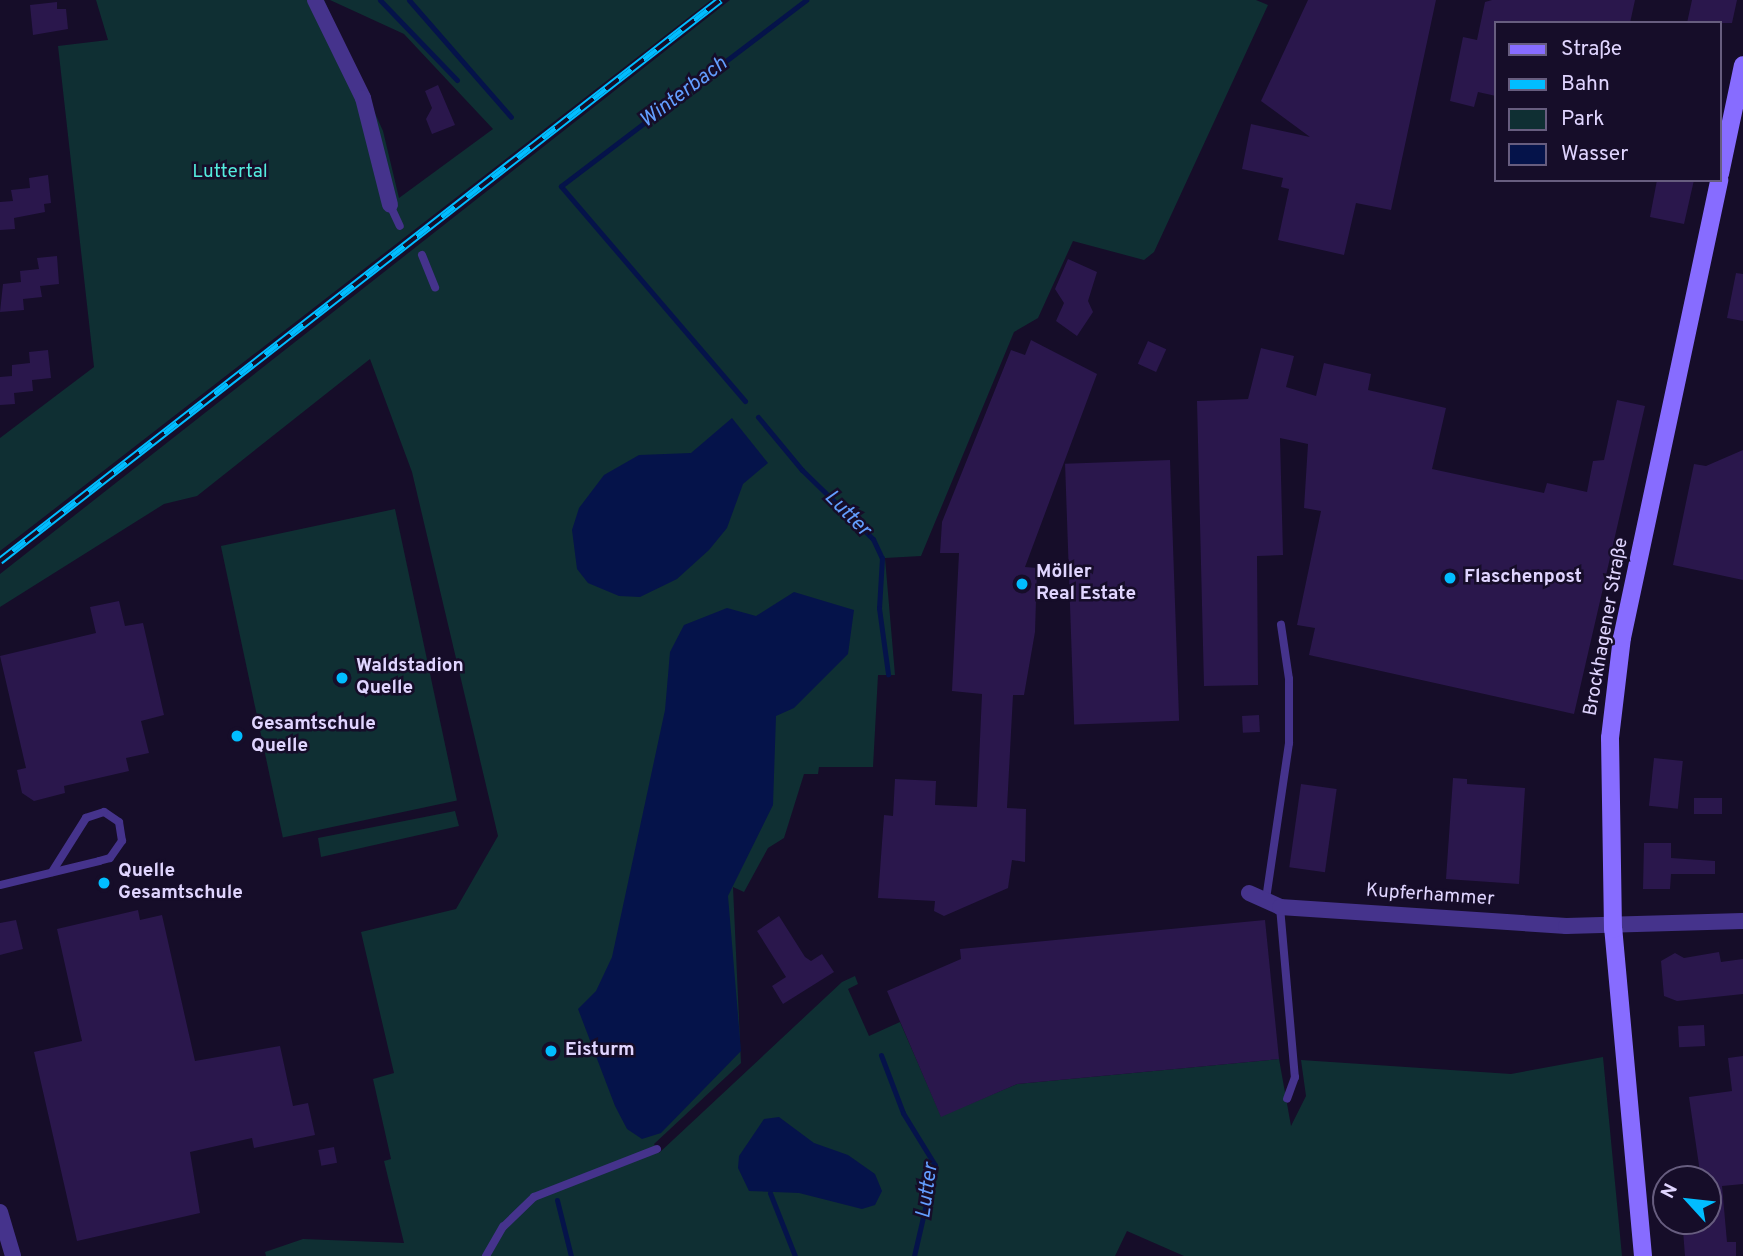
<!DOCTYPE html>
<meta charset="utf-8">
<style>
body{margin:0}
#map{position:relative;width:1743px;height:1256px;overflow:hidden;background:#160d29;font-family:Overpass,sans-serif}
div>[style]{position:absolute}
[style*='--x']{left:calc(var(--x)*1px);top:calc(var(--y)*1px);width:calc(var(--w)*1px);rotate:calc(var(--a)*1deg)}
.green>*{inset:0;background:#0f2f33;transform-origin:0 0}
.water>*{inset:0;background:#05134a}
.stream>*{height:5px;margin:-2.5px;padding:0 2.5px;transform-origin:2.5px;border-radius:2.5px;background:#05134a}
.building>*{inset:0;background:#2a174c;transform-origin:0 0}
.round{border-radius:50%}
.lane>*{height:8px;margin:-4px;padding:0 4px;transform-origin:4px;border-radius:4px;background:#45338c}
.street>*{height:16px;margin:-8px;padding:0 8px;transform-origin:8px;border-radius:8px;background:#45338c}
.secondary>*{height:18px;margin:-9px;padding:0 9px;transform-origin:9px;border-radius:9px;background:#876cff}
.rail>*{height:8px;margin-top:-4px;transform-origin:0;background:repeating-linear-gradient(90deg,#160d29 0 16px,#01bdff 0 32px);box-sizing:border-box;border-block:2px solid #01bdff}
.dots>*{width:19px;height:19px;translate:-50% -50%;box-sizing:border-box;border:4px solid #160d29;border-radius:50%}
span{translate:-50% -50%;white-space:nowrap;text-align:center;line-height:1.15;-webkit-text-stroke:5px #160d29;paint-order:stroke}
.park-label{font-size:19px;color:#54ecde}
.poi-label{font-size:19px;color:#e0d5ff;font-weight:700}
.left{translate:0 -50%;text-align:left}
.street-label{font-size:19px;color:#e0d5ff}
.water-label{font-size:21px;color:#639eff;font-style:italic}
.legend{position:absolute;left:1494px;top:21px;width:228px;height:161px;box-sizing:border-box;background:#160d29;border:2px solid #675d7f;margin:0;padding:9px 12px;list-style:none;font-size:21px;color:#e0d5ff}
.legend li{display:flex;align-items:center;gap:14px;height:35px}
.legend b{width:35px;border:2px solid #675d7f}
.north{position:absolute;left:1652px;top:1165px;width:70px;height:70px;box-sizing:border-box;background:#160d29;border:2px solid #675d7f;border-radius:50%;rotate:297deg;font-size:19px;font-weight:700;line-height:28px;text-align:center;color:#e0d5ff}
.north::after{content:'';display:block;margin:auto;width:24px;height:32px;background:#01bdff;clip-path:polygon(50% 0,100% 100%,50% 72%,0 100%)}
</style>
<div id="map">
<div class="green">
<i style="clip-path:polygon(96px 0,324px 0,383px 131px,399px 198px,493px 129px,404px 34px,330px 0,711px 0,0 551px,0 438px,94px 367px,58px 46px,108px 40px)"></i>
<i style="clip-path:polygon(730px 0,1256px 0,1268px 5px,1154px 252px,1144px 260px,1073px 241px,1038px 318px,1014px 332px,921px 556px,885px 558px,895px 675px,878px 675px,873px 767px,819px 767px,818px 774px,804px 774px,784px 838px,768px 848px,744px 892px,733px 887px,741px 1063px,654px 1144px,659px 1153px,842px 982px,855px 976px,858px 984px,848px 989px,869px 1036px,900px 1022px,941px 1116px,1017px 1084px,1279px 1059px,1291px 1126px,1306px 1096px,1301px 1060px,1511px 1074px,1603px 1057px,1622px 1256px,1184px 1256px,1127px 1231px,1115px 1256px,266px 1256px,265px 1252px,303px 1239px,404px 1243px,384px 1161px,391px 1159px,373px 1079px,394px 1073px,361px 932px,456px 909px,498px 836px,412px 472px,370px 359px,197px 496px,164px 504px,0 607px,0 574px)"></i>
<i style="left:395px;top:509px;width:298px;height:178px;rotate:78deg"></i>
<i style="clip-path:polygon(455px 811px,459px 826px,321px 857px,318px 838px)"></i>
</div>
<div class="water">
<i style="clip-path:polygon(732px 418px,768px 463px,743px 484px,727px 528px,709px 550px,677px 579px,640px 597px,619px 596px,588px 583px,577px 569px,572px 530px,579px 508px,604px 475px,639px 455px,691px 453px)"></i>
<i style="clip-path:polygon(794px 592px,854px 610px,848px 654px,794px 708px,776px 716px,773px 805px,728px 896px,741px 1051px,661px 1133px,642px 1139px,627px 1129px,615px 1106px,578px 1009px,596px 991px,612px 957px,665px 710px,670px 652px,684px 625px,727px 608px,756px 616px)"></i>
<i style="clip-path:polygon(779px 1117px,814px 1143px,848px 1155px,875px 1174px,882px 1191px,875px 1205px,862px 1209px,799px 1193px,749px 1191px,738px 1168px,739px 1156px,764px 1119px)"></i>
</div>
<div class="stream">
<i style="--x:380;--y:0;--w:111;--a:46.1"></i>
<i style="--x:409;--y:0;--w:155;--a:48.9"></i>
<i style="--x:745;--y:401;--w:283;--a:-130.6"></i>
<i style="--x:561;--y:186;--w:308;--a:-37.2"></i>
<i style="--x:758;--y:417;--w:69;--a:50.3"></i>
<i style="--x:802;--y:470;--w:99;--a:44.2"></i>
<i style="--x:873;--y:539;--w:21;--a:65"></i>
<i style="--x:882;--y:558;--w:50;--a:93.4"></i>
<i style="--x:879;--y:608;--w:67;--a:82.2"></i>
<i style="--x:881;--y:1055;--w:62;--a:69.2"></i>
<i style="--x:903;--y:1113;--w:61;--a:58.4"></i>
<i style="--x:935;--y:1165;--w:93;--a:103"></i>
<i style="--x:770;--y:1193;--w:68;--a:68.4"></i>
<i style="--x:557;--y:1200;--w:58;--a:76"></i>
</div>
<div class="building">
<i style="clip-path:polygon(1308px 0,1436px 0,1391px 210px,1356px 203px,1344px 255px,1278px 240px,1289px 189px,1281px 187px,1283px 178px,1242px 169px,1251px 124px,1310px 137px,1261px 101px)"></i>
<i style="clip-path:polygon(1492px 0,1635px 0,1630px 23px,1496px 23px,1496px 96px,1478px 92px,1474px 107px,1450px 101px,1463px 37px,1477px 40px,1485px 2px)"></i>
<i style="clip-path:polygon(1692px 0,1737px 0,1732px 23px,1687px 23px)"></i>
<i style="clip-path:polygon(57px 2px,57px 9px,66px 9px,68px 29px,33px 35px,30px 5px)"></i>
<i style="clip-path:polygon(438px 85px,455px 125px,432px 134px,426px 119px,432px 108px,425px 91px)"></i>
<i style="clip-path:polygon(48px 175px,51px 203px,44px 204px,45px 212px,14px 218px,15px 229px,0 230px,0 202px,13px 201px,11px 190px,30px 188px,29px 178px)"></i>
<i style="clip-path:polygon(1657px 180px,1694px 180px,1684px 224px,1650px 217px)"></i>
<i style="clip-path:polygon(57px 256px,59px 284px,40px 286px,42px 297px,23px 299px,24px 310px,0 312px,3px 284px,21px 282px,20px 271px,39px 269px,37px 258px)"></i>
<i style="clip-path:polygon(1068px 259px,1097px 272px,1088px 301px,1093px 312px,1077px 336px,1056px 321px,1064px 303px,1055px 289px)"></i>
<i style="clip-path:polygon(1736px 273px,1743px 274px,1743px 321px,1727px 318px)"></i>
<i style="clip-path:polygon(1031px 340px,1097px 374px,1025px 567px,1037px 568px,1035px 632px,1024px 695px,1013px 695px,1007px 808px,1026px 809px,1025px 862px,1012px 860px,1008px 888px,944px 916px,934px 911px,935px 901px,878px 898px,884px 815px,893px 816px,895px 779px,936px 781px,935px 805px,977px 807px,982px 694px,952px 691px,959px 553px,940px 553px,942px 522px,1011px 350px,1025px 355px)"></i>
<i style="left:1148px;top:341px;width:20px;height:25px;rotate:24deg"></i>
<i style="clip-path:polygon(1261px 348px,1294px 356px,1286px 387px,1316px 396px,1324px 363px,1371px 374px,1368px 390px,1446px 408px,1432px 469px,1544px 493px,1547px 483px,1587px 492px,1593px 461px,1604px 460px,1617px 400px,1645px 406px,1574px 714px,1309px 655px,1315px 628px,1297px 625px,1321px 511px,1304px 508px,1308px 444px,1280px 438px,1283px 555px,1257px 556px,1258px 685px,1204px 686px,1197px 401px,1248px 399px)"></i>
<i style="clip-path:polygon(48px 350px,51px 378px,32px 380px,33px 391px,14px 393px,15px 404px,0 405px,0 377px,12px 376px,12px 365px,30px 363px,29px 352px)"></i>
<i style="clip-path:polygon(1743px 450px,1743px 580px,1673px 565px,1694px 464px,1706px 466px)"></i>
<i style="left:1170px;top:460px;width:261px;height:105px;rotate:88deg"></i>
<i style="clip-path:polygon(119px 601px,125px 626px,143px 623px,164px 715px,141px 721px,149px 753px,126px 758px,129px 771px,64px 786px,65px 793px,34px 801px,22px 793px,17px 770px,26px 768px,0 656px,96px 633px,90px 607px)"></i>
<i style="left:1259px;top:715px;width:17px;height:17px;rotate:87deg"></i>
<i style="left:1654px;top:758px;width:29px;height:48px;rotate:6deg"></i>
<i style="clip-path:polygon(1453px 778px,1467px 779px,1467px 784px,1525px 788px,1519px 884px,1446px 879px)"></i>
<i style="left:1301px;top:784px;width:36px;height:84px;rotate:8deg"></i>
<i style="left:1722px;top:798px;width:16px;height:28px;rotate:90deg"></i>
<i style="clip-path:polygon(1644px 843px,1671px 843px,1671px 858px,1715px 861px,1715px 874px,1671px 874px,1670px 889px,1643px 889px)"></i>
<i style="clip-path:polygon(138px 910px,140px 920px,162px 915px,195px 1061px,280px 1046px,293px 1106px,308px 1103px,315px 1135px,254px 1148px,252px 1138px,190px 1152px,200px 1213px,77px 1241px,34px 1052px,82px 1041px,57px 929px)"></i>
<i style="clip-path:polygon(779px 916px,805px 957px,811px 961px,822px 954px,834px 972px,783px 1004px,772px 986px,786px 977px,757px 931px)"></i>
<i style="clip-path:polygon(16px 920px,23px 949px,0 955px,0 923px)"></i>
<i style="clip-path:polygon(1265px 920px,1279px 1059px,1017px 1084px,941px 1117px,887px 991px,961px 959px,960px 949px)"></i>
<i style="clip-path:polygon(1719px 952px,1721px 962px,1743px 959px,1743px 994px,1677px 1001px,1664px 996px,1661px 961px,1675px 953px,1684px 958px)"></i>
<i style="left:1704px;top:1025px;width:21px;height:26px;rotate:87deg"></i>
<i class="round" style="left:542px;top:1043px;width:18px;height:18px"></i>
<i style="clip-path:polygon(1743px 1056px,1743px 1184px,1722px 1186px,1727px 1242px,1736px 1242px,1736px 1256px,1685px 1256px,1683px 1230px,1708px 1229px,1708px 1179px,1701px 1179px,1689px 1097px,1732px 1091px,1728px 1058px)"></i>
<i style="left:334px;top:1147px;width:16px;height:16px;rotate:79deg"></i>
</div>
<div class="lane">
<i style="--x:390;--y:205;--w:23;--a:65"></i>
<i style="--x:422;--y:255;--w:35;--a:68"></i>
<i style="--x:0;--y:885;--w:102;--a:-13.6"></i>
<i style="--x:99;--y:861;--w:11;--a:-15"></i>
<i style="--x:110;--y:858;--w:21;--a:-55"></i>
<i style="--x:122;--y:841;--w:19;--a:-99"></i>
<i style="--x:119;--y:822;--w:18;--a:-146"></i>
<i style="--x:104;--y:812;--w:19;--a:162"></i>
<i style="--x:86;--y:818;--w:64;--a:122.2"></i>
<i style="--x:1266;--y:899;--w:158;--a:-81.6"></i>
<i style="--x:1289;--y:743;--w:64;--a:-90"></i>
<i style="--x:1289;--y:679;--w:55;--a:-98.4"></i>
<i style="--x:1280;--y:907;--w:171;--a:85"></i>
<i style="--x:1295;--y:1077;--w:23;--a:110"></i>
<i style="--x:486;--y:1256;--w:34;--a:-60"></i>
<i style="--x:503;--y:1227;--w:43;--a:-44.1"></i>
<i style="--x:534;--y:1197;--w:132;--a:-21.3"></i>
</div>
<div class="street">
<i style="--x:315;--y:0;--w:109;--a:63.9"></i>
<i style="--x:363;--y:98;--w:110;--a:75.8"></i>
<i style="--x:1249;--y:893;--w:34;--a:24"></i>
<i style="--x:1280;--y:907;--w:287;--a:3.8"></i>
<i style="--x:1566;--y:926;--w:177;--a:-1.6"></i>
<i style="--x:0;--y:1212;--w:46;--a:73.5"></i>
</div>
<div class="secondary">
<i style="--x:1720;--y:174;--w:111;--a:-78.1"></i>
<i style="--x:1643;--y:1256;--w:328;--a:-95.2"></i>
<i style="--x:1613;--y:929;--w:191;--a:-90.9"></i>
<i style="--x:1610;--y:738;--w:101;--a:-83.2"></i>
<i style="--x:1622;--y:638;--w:468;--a:-78"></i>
</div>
<div class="rail">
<i style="--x:0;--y:561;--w:913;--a:-37.92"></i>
</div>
<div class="dots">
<i style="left:1450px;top:578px;background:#01bdff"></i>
<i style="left:1022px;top:584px;background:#01bdff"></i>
<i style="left:342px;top:678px;background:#01bdff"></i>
<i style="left:237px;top:736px;background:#01bdff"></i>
<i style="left:104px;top:883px;background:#01bdff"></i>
<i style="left:551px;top:1051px;background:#01bdff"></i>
</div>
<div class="park-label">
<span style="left:230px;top:173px">Luttertal</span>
</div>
<div class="poi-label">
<span class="left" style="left:1036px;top:584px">Möller<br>Real Estate</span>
<span class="left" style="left:1464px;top:578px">Flaschenpost</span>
<span class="left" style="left:356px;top:678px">Waldstadion<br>Quelle</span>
<span class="left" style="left:251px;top:736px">Gesamtschule<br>Quelle</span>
<span class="left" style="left:118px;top:883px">Quelle<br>Gesamtschule</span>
<span class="left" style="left:565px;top:1051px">Eisturm</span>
</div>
<div class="street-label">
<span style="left:1607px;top:627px;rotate:-80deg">Brockhagener Straße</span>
<span style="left:1430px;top:896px;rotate:4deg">Kupferhammer</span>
</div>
<div class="water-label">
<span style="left:684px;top:93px;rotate:-37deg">Winterbach</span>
<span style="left:847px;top:514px;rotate:45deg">Lutter</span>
<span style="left:928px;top:1191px;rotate:-82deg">Lutter</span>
</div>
<ul class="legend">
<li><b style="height:9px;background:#876cff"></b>Straße</li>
<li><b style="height:9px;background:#01bdff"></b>Bahn</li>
<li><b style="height:19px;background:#0f2f33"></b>Park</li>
<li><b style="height:19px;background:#05134a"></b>Wasser</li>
</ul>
<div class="north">N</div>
</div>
